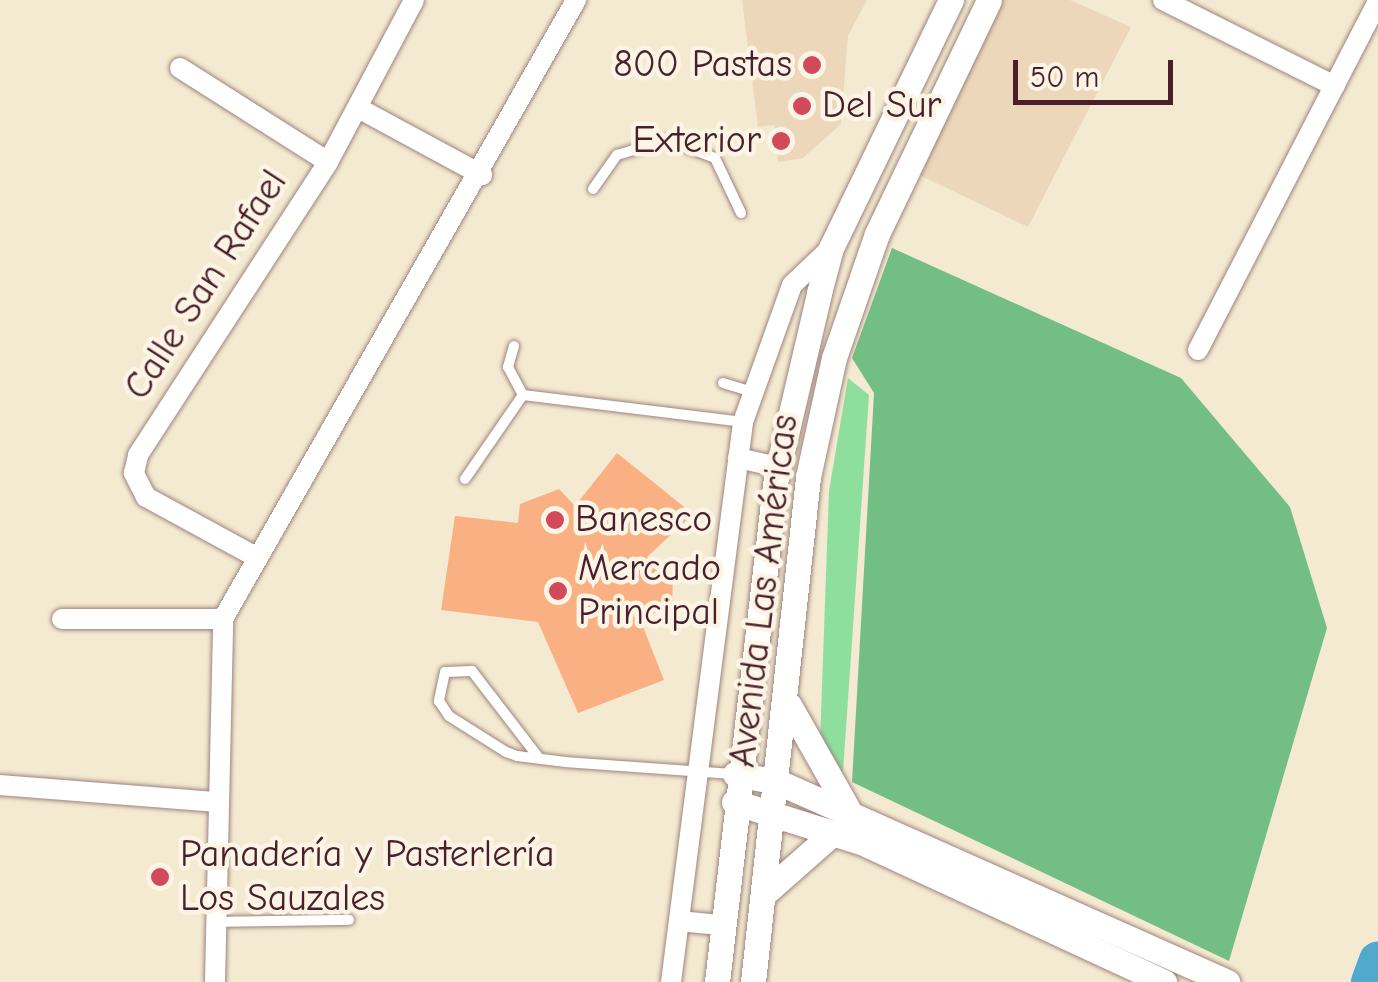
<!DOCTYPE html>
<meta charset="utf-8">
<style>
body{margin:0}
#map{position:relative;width:1378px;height:982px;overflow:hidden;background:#f4ead1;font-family:"Comic Neue",sans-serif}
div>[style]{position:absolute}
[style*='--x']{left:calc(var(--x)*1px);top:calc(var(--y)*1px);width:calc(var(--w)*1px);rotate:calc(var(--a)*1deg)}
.built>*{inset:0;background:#edd7bb}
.green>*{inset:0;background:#8edf9e}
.forest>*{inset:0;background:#72be85}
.river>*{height:38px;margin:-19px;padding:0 19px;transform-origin:19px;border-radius:19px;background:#51a9ce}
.building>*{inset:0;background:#f9b183}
.roads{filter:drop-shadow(0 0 2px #9f847e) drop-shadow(0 0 2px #9f847e)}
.service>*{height:10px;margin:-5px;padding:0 5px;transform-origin:5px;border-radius:5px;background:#fff}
.minor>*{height:20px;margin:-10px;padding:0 10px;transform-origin:10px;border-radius:10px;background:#fff}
.tertiary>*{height:25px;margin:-12.5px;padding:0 12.5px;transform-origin:12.5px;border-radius:12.5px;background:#fff}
.dots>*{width:28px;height:28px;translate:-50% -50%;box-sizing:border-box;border:5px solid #fcf5e5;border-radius:50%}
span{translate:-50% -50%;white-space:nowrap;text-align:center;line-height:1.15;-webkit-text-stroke:9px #fcf5e5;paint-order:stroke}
.poi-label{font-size:38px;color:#4a1f2b}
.right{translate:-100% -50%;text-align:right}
.left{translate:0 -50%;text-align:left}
.street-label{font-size:38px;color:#4a1f2b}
.scale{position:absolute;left:1013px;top:60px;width:160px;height:45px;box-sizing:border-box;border:5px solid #4a1f2b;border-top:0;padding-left:12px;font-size:30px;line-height:35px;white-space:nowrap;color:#4a1f2b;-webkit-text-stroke:8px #fcf5e5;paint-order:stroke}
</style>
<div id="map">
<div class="built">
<i style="clip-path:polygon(742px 0,867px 0,848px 36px,841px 124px,803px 158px,778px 162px,774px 125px,758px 127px)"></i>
<i style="clip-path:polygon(996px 0,1070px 0,1131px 27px,1028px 227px,911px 171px)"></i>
</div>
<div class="green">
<i style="clip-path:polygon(848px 378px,869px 395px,843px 772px,820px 742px,829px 491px)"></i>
</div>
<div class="forest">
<i style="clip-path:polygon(892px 248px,1181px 378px,1290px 507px,1327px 628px,1229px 961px,852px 782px,874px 393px,852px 358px)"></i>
</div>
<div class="river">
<i style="--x:1370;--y:982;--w:23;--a:-70"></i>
</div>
<div class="building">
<i style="clip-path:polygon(617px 453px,693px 514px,647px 557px,673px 576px,672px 606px,640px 619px,664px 680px,578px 713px,538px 622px,441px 610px,455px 516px,518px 523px,520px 504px,559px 489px,575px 506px)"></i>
</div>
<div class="roads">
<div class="service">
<i style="--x:593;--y:189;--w:42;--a:-54.8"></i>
<i style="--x:617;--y:155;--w:52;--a:-16.7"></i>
<i style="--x:667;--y:140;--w:51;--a:20.6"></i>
<i style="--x:715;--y:158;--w:61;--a:64.7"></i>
<i style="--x:514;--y:346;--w:22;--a:106"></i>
<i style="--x:508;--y:367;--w:32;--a:62"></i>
<i style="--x:723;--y:383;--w:30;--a:17"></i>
<i style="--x:523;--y:395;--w:222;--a:7"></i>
<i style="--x:465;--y:479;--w:102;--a:-55.4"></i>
<i style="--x:539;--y:758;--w:110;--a:-127.6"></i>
<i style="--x:472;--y:671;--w:27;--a:178"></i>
<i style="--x:445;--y:672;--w:30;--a:102"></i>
<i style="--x:439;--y:701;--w:18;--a:56"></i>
<i style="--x:449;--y:716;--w:67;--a:32.3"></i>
<i style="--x:506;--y:752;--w:12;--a:20"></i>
<i style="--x:517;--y:756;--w:49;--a:7"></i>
<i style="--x:566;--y:762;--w:169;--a:4.1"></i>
<i style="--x:215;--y:922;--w:134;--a:-0.9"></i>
</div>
<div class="minor">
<i style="--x:1163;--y:0;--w:192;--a:26.6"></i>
<i style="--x:180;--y:68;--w:175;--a:32.4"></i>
<i style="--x:360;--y:109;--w:139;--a:28.4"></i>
<i style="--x:1198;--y:350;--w:392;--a:-62.7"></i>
<i style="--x:738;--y:458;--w:41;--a:12.7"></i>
<i style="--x:258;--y:558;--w:128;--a:-151.4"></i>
<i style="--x:146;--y:497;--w:27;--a:-117"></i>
<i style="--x:134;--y:473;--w:18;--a:-77"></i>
<i style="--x:138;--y:455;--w:349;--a:-57"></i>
<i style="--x:328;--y:162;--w:183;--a:-62"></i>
<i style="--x:62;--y:619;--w:161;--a:0"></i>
<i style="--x:0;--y:785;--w:215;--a:4.5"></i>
<i style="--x:679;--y:921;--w:41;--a:5.6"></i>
<i style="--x:215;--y:982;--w:363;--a:-88.7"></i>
<i style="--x:223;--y:619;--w:713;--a:-60.3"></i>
<i style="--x:671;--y:982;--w:565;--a:-82.67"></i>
<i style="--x:743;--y:422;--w:145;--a:-70.3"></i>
<i style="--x:792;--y:285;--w:54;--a:-43.5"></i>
</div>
<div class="tertiary">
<i style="--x:789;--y:705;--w:124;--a:60.5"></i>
<i style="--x:735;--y:774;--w:44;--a:10.5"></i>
<i style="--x:778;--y:782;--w:492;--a:24"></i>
<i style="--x:734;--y:802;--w:133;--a:17.5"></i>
<i style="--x:861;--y:842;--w:334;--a:24.8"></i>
<i style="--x:767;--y:891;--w:88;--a:-41.3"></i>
<i style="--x:717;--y:982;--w:508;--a:-83.34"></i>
<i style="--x:776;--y:477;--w:189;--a:-76.8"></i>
<i style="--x:819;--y:293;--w:47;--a:-75.1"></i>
<i style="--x:831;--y:248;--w:276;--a:-64.2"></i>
<i style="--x:753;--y:982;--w:508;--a:-83.78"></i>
<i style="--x:808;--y:477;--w:122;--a:-77.7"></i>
<i style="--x:834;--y:358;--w:131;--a:-70.9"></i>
<i style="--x:877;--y:234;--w:259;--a:-64.4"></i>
</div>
</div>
<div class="dots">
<i style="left:812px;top:65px;background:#d1495b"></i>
<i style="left:802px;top:106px;background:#d1495b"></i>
<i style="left:781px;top:141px;background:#d1495b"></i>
<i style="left:555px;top:520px;background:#d1495b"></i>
<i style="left:558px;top:591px;background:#d1495b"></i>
<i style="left:160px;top:877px;background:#d1495b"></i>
</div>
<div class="poi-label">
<span class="right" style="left:792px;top:65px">800 Pastas</span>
<span class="left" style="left:822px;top:106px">Del Sur</span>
<span class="right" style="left:761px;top:141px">Exterior</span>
<span class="left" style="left:575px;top:520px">Banesco</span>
<span class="left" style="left:578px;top:591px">Mercado<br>Principal</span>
<span class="left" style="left:180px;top:877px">Panadería y Pasterlería<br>Los Sauzales</span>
</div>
<div class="street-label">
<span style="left:206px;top:285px;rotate:-57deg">Calle San Rafael</span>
<span style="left:764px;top:591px;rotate:-83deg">Avenida Las Américas</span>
</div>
<div class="scale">50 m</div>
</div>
